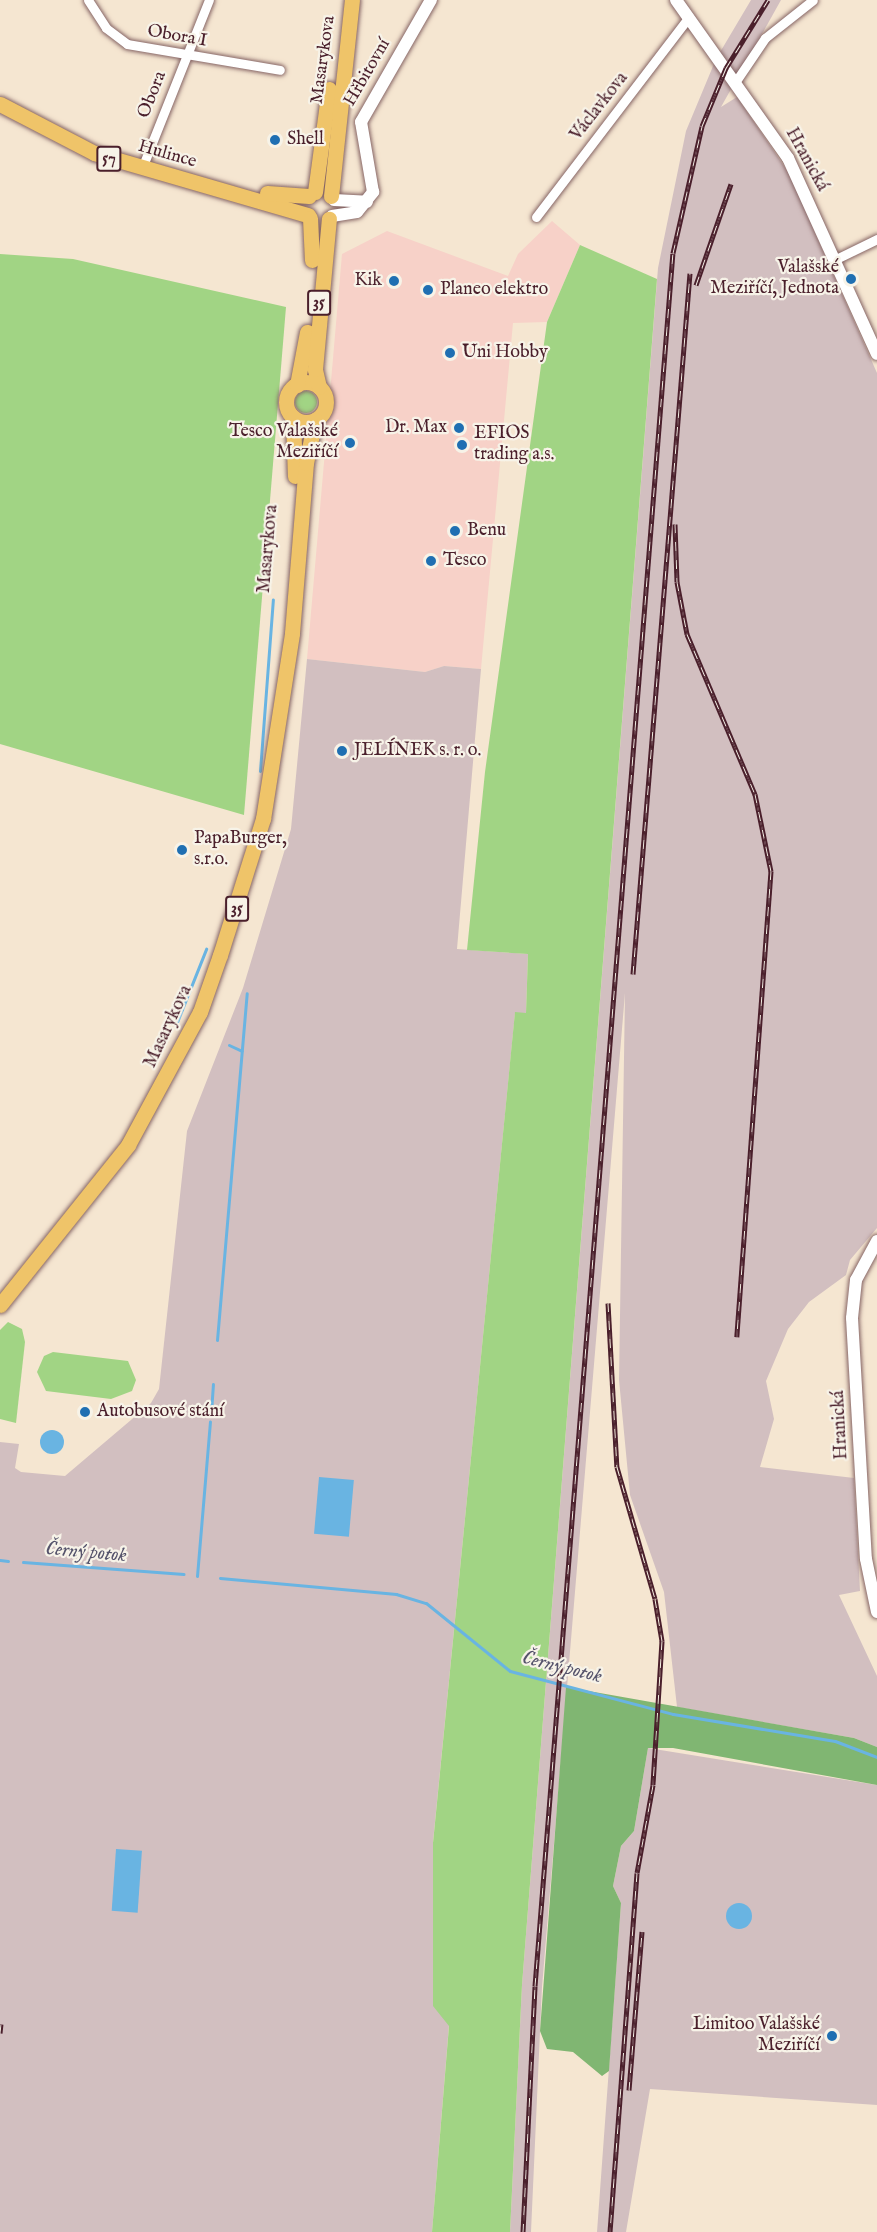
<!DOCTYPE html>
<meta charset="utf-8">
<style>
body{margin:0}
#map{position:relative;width:877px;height:2232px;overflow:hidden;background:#f5e6d1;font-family:"IM FELL English",serif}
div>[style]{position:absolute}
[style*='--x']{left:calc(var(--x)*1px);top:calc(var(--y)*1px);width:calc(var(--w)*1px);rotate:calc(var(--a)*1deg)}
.built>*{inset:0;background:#f7d1c8}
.industrial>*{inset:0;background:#d2bfc0}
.green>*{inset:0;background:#a1d484}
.round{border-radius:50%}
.forest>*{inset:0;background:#80b672}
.water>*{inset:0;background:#69b4e2;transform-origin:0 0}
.stream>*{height:3px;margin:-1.5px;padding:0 1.5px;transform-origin:1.5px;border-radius:1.5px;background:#69b4e2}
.roads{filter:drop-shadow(0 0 2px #866565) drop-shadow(0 0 2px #866565)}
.minor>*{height:9px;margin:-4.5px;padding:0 4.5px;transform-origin:4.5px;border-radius:4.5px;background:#fff}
.tertiary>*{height:12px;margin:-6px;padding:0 6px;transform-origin:6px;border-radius:6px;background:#fff}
.primary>*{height:15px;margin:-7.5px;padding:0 7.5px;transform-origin:7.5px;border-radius:7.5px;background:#efc469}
.primary>.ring{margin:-7.5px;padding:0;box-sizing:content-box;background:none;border:15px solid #efc469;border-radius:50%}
.rail>*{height:5px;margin-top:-2.5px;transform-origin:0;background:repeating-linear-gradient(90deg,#f7f3e8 0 9px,#4a1f2b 0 18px);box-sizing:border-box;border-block:2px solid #4a1f2b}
.dots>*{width:16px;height:16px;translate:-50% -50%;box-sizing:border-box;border:3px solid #f7f3e8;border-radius:50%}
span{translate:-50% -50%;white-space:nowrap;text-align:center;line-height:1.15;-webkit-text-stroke:4.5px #f7f3e8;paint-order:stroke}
.shield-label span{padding:2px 4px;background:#f7f3e8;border:2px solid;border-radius:4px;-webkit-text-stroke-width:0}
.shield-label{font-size:16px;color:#4a1f2b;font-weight:700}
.street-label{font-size:18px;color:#4a1f2b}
.poi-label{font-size:18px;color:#4a1f2b}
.left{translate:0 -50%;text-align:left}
.right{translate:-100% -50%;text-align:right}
.water-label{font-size:20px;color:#55536b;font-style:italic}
</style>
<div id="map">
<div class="built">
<i style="clip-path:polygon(552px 221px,580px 245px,547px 322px,513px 323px,481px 669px,444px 666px,425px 672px,307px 659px,342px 254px,387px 231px,508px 276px,518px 254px)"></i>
</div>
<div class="industrial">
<i style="clip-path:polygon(751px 0,781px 0,721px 107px,737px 97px,788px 172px,877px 373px,877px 1228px,850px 1260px,846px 1275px,809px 1302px,788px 1329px,766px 1381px,774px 1419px,760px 1467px,854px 1478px,860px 1591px,839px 1595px,877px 1676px,877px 1747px,854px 1738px,677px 1707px,664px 1592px,630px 1495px,619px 1380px,625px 993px,542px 1987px,531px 2232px,510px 2232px,522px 1985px,658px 268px,686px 131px,716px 59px)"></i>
<i style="clip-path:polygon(307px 659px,425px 672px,444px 666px,481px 669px,457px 949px,528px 954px,526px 1013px,515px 1013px,433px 1842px,449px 2025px,432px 2232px,0 2232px,0 1442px,19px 1444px,15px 1468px,21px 1472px,65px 1476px,151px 1403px,159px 1389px,187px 1131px,243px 988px,291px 829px)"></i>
<i style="clip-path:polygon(648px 1748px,877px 1785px,877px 2105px,650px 2089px,626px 2232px,597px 2232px,621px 1903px,613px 1886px,621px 1846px,634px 1831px)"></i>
</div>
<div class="green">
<i style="clip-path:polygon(580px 245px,657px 279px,522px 1985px,510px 2232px,432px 2232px,449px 2026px,433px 2006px,433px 1843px,515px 1012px,526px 1013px,528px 954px,467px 950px,485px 772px,547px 322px)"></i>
<i style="clip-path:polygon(0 254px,73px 259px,286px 307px,244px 815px,0 744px)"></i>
<i class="round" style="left:295px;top:391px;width:22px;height:22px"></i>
<i style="clip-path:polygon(8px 1322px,22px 1329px,25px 1342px,16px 1423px,0 1419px,0 1330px)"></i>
<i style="clip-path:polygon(53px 1352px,128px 1361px,136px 1380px,132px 1391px,111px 1399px,46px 1391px,37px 1372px,44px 1356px)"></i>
</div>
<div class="forest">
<i style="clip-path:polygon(566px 1687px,854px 1738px,877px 1747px,877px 1785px,673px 1748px,648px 1748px,634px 1831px,621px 1846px,613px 1886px,621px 1903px,609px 2071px,602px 2076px,573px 2052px,547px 2049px,540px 2031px)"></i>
</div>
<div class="water">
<i class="round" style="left:40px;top:1430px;width:24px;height:24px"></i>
<i style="left:319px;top:1477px;width:35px;height:57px;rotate:5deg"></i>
<i style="left:116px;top:1849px;width:26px;height:62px;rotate:4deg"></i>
<i class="round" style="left:726px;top:1903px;width:26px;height:26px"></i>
</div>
<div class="stream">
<i style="--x:260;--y:771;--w:172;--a:-85.7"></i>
<i style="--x:177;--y:1022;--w:79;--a:-68.3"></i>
<i style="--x:229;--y:1045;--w:14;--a:25"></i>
<i style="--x:217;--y:1340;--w:348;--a:-85.1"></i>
<i style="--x:211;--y:1412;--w:28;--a:-86"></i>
<i style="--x:0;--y:1560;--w:8;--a:7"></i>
<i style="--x:23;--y:1562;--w:161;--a:4.3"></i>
<i style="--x:197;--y:1576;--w:155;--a:-85.2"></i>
<i style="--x:220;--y:1578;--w:177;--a:5.2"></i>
<i style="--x:396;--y:1594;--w:31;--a:17"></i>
<i style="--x:426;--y:1603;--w:108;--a:39"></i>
<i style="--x:510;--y:1671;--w:169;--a:14.8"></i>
<i style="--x:673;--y:1714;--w:164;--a:9.5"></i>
<i style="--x:835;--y:1741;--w:45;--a:20.9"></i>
</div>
<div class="roads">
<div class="minor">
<i style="--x:88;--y:0;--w:33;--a:57"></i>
<i style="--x:106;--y:28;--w:26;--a:37"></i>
<i style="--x:127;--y:44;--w:155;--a:9.6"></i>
<i style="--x:736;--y:81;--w:52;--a:-56"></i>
<i style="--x:765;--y:38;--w:61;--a:-38.4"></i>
<i style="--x:142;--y:168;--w:181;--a:-68.3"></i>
<i style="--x:536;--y:217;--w:252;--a:-52.6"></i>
<i style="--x:836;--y:259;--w:46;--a:-26"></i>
</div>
<div class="tertiary">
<i style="--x:676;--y:0;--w:194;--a:54.7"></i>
<i style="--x:788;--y:158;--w:215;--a:65.6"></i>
<i style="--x:334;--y:200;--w:33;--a:3"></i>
<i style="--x:332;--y:216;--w:25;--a:-9"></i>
<i style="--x:357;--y:212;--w:26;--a:-51"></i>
<i style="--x:373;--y:192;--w:71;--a:-99.7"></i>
<i style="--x:361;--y:122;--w:141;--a:-60.2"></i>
<i style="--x:877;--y:1241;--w:44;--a:118.3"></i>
<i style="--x:856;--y:1280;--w:38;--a:96"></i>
<i style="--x:852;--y:1318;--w:241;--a:86.7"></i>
<i style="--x:866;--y:1559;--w:54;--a:78.3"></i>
</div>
<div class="primary">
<i style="--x:0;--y:104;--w:106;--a:27.5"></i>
<i style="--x:94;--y:153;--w:223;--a:16.2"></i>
<i style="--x:315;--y:192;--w:104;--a:-82.3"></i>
<i style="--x:267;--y:193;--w:42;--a:4.1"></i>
<i style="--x:331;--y:196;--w:197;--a:-83.9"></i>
<i style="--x:310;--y:218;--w:42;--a:87.3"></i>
<i class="ring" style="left:286px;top:382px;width:25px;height:25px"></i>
<i style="--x:297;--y:385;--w:54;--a:-79.3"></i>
<i style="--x:319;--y:387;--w:18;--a:-103"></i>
<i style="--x:315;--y:369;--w:151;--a:-84.7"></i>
<i style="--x:293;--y:417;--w:59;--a:88.1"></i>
<i style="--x:0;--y:1305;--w:205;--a:-51.3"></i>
<i style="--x:128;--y:1145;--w:151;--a:-61.6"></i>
<i style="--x:200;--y:1012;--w:60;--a:-70.7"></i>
<i style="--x:220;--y:955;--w:143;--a:-72.5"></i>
<i style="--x:263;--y:819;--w:188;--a:-81.1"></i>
<i style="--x:292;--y:633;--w:171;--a:-85.3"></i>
<i style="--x:306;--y:463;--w:44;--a:-78.2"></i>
</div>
</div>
<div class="rail">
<i style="--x:696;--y:285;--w:107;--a:-70.9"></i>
<i style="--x:675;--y:524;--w:58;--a:88"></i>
<i style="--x:677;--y:582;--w:53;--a:79.1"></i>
<i style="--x:687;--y:634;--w:174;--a:67"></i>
<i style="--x:755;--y:794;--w:79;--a:78.3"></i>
<i style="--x:771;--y:871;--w:467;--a:94.2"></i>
<i style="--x:633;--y:974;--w:703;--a:-85.35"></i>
<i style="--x:608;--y:1303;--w:164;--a:86.9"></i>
<i style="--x:617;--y:1467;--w:137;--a:73.9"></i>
<i style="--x:655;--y:1599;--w:43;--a:80.5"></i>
<i style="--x:662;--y:1641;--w:144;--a:93.6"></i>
<i style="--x:653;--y:1785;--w:89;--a:100.3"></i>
<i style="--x:637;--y:1873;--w:360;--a:94.3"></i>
<i style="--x:0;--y:2033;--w:9;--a:-84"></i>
<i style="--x:629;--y:2090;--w:159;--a:-85.3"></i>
<i style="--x:523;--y:2232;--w:246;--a:-87.2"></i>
<i style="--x:535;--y:1986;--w:1738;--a:-85.45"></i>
<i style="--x:673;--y:253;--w:130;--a:-77.1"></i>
<i style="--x:702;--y:126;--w:63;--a:-67.5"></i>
<i style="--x:726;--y:68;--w:80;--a:-58.3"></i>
</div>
<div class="dots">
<i style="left:275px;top:140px;background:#1f6fb2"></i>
<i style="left:851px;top:279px;background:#1f6fb2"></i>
<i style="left:394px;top:281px;background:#1f6fb2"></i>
<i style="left:428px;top:290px;background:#1f6fb2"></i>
<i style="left:450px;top:353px;background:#1f6fb2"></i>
<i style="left:459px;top:428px;background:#1f6fb2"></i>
<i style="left:350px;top:443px;background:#1f6fb2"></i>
<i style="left:462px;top:445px;background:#1f6fb2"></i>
<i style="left:455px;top:531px;background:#1f6fb2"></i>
<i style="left:431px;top:561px;background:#1f6fb2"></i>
<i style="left:342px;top:751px;background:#1f6fb2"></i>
<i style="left:182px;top:850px;background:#1f6fb2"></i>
<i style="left:85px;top:1412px;background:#1f6fb2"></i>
<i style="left:832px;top:2036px;background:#1f6fb2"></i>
</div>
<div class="shield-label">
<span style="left:109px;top:159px">57</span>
<span style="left:319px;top:303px">35</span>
<span style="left:237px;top:909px">35</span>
</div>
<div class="street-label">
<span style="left:177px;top:37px;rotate:10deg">Obora I</span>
<span style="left:324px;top:60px;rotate:-82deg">Masarykova</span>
<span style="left:368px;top:73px;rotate:-60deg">Hřbitovní</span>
<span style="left:153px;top:95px;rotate:-68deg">Obora</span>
<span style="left:600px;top:107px;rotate:-52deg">Václavkova</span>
<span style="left:167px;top:155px;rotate:16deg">Hulince</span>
<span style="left:806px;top:160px;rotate:61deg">Hranická</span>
<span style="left:269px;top:549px;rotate:-85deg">Masarykova</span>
<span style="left:169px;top:1027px;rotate:-65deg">Masarykova</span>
<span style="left:841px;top:1425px;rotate:-93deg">Hranická</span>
</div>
<div class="poi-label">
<span class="left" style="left:287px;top:140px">Shell</span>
<span class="right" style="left:839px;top:279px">Valašské<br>Meziříčí, Jednota</span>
<span class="right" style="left:382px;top:281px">Kik</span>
<span class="left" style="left:440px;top:290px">Planeo elektro</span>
<span class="left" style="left:462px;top:353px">Uni Hobby</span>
<span class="right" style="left:447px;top:428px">Dr. Max</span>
<span class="right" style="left:338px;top:443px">Tesco Valašské<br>Meziříčí</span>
<span class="left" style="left:474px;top:445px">EFIOS<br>trading a.s.</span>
<span class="left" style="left:467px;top:531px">Benu</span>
<span class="left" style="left:443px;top:561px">Tesco</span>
<span class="left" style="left:354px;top:751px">JELÍNEK s. r. o.</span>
<span class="left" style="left:194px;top:850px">PapaBurger,<br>s.r.o.</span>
<span class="left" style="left:97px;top:1412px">Autobusové stání</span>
<span class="right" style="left:820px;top:2036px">Limitoo Valašské<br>Meziříčí</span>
</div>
<div class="water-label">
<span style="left:86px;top:1552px;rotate:5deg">Černý potok</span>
<span style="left:562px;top:1667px;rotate:14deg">Černý potok</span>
</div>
</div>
